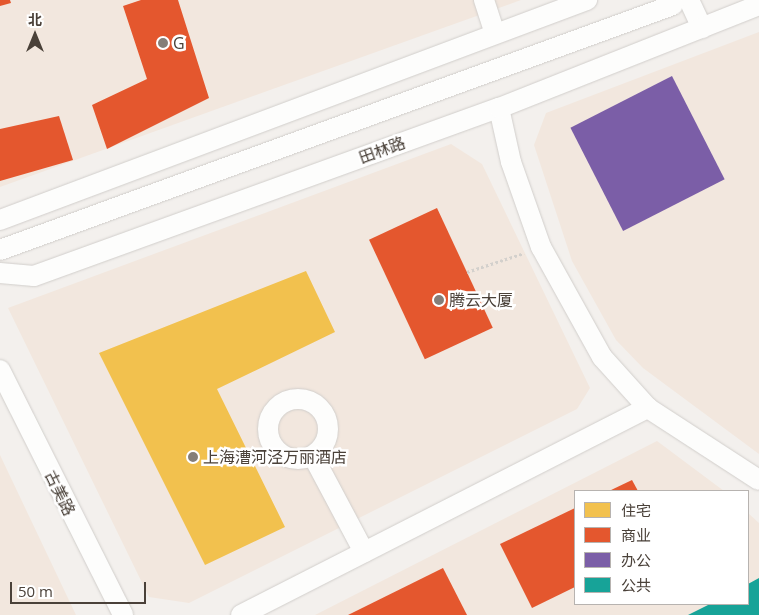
<!DOCTYPE html>
<meta charset="utf-8">
<style>
body{margin:0}
#map{position:relative;width:759px;height:615px;overflow:hidden;background:#f3f0ed;font-family:"Open Sans","Noto Sans SC",sans-serif}
div>[style]{position:absolute}
[style*='--x']{left:calc(var(--x)*1px);top:calc(var(--y)*1px);width:calc(var(--w)*1px);rotate:calc(var(--a)*1deg)}
.commercial>*{inset:0;background:#f2e7de}
.homes>*{inset:0;background:#f2c14e}
.shops>*{inset:0;background:#e4572e;transform-origin:0 0}
.offices>*{inset:0;background:#7b5ea7;transform-origin:0 0}
.public>*{inset:0;background:#17a398}
.path>*{height:3px;margin-top:-1.5px;transform-origin:0;background:repeating-linear-gradient(90deg,#d3d0cc 0 2.5px,transparent 0 5px)}
.roads{filter:drop-shadow(0 0 1px #d1cecb) drop-shadow(0 0 1px #d1cecb)}
.minor>*{height:20px;margin:-10px;padding:0 10px;transform-origin:10px;border-radius:10px;background:#fdfdfc}
.minor>.ring{margin:-10px;padding:0;box-sizing:content-box;background:none;border:20px solid #fdfdfc;border-radius:50%}
.dots>*{width:14px;height:14px;translate:-50% -50%;box-sizing:border-box;border:2px solid #fff;border-radius:50%}
span{translate:-50% -50%;white-space:nowrap;text-align:center;line-height:1.15;-webkit-text-stroke:5px #fff;paint-order:stroke}
.poi-label{font-size:16px;color:#4a4139}
.left{translate:0 -50%;text-align:left}
.street-label{font-size:16px;color:#4a4139}
.legend{position:absolute;left:574px;top:490px;width:175px;height:115px;box-sizing:border-box;background:#fff;border:1px solid #b7b3b0;margin:0;padding:6px 9px;list-style:none;font-size:15px;color:#4a4139}
.legend li{display:flex;align-items:center;gap:10px;height:25px}
.legend b{width:25px;border:1px solid #b7b3b0}
.north{position:absolute;left:10px;top:10px;width:50px;height:50px;-webkit-text-stroke:4px #fff;paint-order:stroke;rotate:0deg;font-size:14px;font-weight:700;line-height:20px;text-align:center;color:#4a4139}
.north::after{content:'';display:block;margin:auto;width:18px;height:22px;background:#4a4139;clip-path:polygon(50% 0,100% 100%,50% 72%,0 100%)}
.scale{position:absolute;left:10px;top:582px;width:136px;height:22px;box-sizing:border-box;border:2px solid #4a4139;border-top:0;padding-left:6px;font-size:15px;line-height:18px;white-space:nowrap;color:#4a4139;-webkit-text-stroke:4px #fff;paint-order:stroke}
</style>
<div id="map">
<div class="commercial">
<i style="clip-path:polygon(0 0,521px 0,0 187px)"></i>
<i style="clip-path:polygon(759px 32px,759px 454px,643px 368px,616px 340px,572px 261px,534px 145px,546px 113px)"></i>
<i style="clip-path:polygon(451px 144px,482px 164px,590px 388px,577px 409px,189px 603px,149px 597px,8px 308px)"></i>
<i style="clip-path:polygon(657px 441px,724px 491px,575px 491px,575px 604px,748px 604px,748px 513px,759px 523px,759px 615px,315px 615px)"></i>
<i style="clip-path:polygon(0 455px,76px 615px,0 615px)"></i>
</div>
<div class="homes">
<i style="clip-path:polygon(306px 271px,335px 332px,217px 389px,285px 527px,205px 565px,99px 353px)"></i>
</div>
<div class="shops">
<i style="clip-path:polygon(0 0,10px 0,11px 3px,0 6px)"></i>
<i style="clip-path:polygon(141px 0,178px 0,209px 98px,107px 149px,92px 105px,147px 79px,123px 6px)"></i>
<i style="clip-path:polygon(59px 116px,73px 160px,0 181px,0 129px)"></i>
<i style="left:437px;top:208px;width:132px;height:75px;rotate:65deg"></i>
<i style="clip-path:polygon(632px 480px,638px 491px,609px 491px)"></i>
<i style="clip-path:polygon(575px 508px,575px 587px,532px 608px,500px 544px)"></i>
<i style="clip-path:polygon(443px 568px,467px 615px,348px 615px)"></i>
</div>
<div class="offices">
<i style="left:672px;top:76px;width:116px;height:114px;rotate:63deg"></i>
</div>
<div class="public">
<i style="clip-path:polygon(759px 578px,759px 615px,688px 615px,710px 604px,748px 604px,748px 584px)"></i>
</div>
<div class="path">
<i style="--x:467;--y:272;--w:60;--a:-18.4"></i>
</div>
<div class="roads">
<div class="minor">
<i style="--x:484;--y:0;--w:35;--a:72"></i>
<i style="--x:689;--y:0;--w:31;--a:65"></i>
<i style="--x:499;--y:108;--w:55;--a:77.5"></i>
<i style="--x:511;--y:162;--w:90;--a:70.6"></i>
<i style="--x:541;--y:247;--w:126;--a:61"></i>
<i style="--x:602;--y:357;--w:69;--a:48"></i>
<i style="--x:648;--y:408;--w:132;--a:33"></i>
<i style="--x:0;--y:220;--w:627;--a:-20.55"></i>
<i style="--x:0;--y:250;--w:716;--a:-20"></i>
<i style="--x:0;--y:273;--w:34;--a:5"></i>
<i style="--x:34;--y:276;--w:494;--a:-19.9"></i>
<i style="--x:499;--y:108;--w:280;--a:-21.6"></i>
<i style="--x:0;--y:370;--w:274;--a:63.3"></i>
<i class="ring" style="left:268px;top:399px;width:40px;height:40px"></i>
<i style="--x:313;--y:456;--w:109;--a:62"></i>
<i style="--x:241;--y:615;--w:457;--a:-27"></i>
</div>
</div>
<div class="dots">
<i style="left:163px;top:43px;background:#857e78"></i>
<i style="left:439px;top:300px;background:#857e78"></i>
<i style="left:193px;top:457px;background:#857e78"></i>
</div>
<div class="poi-label">
<span class="left" style="left:173px;top:43px">G</span>
<span class="left" style="left:449px;top:300px">腾云大厦</span>
<span class="left" style="left:203px;top:457px">上海漕河泾万丽酒店</span>
</div>
<div class="street-label">
<span style="left:382px;top:150px;rotate:-20deg">田林路</span>
<span style="left:60px;top:493px;rotate:64deg">古美路</span>
</div>
<ul class="legend">
<li><b style="height:14px;background:#f2c14e"></b>住宅</li>
<li><b style="height:14px;background:#e4572e"></b>商业</li>
<li><b style="height:14px;background:#7b5ea7"></b>办公</li>
<li><b style="height:14px;background:#17a398"></b>公共</li>
</ul>
<div class="north">北</div>
<div class="scale">50 m</div>
</div>
